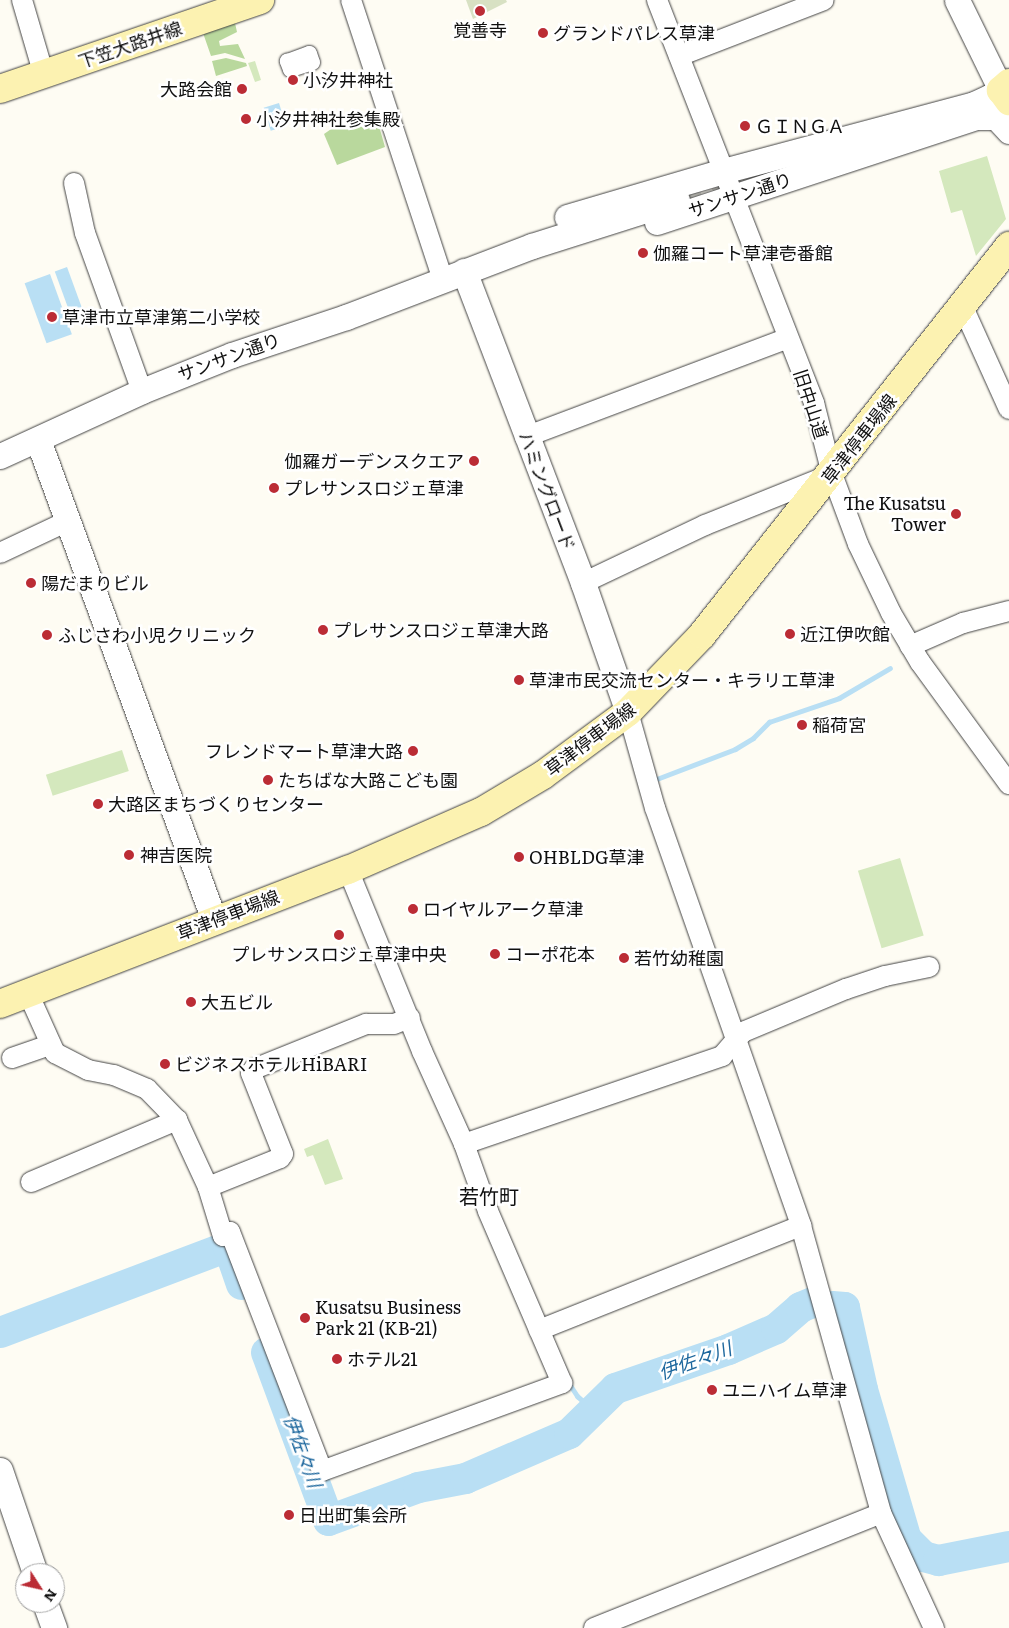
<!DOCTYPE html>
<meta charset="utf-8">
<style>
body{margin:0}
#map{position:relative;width:1009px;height:1628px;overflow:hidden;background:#fefcf3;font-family:Literata,"Noto Sans JP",serif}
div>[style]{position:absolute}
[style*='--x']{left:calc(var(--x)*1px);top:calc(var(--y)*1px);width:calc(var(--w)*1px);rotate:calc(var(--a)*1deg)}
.green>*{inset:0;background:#d4e8bd;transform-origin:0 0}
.forest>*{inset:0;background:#b9d89d}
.cemetery>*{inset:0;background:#d8e1c3}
.water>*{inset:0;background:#b9dff4;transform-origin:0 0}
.stream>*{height:5px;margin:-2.5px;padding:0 2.5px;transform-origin:2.5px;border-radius:2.5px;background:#b9dff4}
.river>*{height:31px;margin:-15.5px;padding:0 15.5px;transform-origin:15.5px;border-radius:15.5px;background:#b9dff4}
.tertiary-tunnel>*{height:25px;margin-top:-12.5px;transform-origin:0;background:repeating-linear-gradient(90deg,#dad9d1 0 25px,transparent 0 37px)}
.roads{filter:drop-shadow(0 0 1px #434343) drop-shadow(0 0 1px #434343)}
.pedestrian>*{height:15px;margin:-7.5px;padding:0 7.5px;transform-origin:7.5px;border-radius:7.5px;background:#fff}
.minor>*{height:20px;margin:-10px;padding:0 10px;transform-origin:10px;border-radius:10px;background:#fff}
.tertiary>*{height:25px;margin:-12.5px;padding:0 12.5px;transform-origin:12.5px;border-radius:12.5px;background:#fff}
.secondary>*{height:28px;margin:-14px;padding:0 14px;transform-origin:14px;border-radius:14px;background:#fcf2b1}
.dots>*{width:14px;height:14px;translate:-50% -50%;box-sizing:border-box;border:2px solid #fff;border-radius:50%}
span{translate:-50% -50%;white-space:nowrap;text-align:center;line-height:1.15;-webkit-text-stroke:5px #fff;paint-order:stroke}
.poi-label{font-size:18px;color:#101010}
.left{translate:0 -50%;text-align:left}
.right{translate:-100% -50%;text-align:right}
.street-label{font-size:18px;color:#101010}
.water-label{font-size:19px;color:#1d679d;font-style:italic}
.quarter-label{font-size:20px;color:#101010}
.north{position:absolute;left:15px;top:1563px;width:50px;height:50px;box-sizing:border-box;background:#fff;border:1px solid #9f9f9f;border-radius:50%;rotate:125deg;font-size:14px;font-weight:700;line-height:20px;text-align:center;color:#101010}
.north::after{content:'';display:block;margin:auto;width:18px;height:22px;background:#bb2c35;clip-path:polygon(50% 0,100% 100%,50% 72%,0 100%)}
</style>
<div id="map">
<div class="green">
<i style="clip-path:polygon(255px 61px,261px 80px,255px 82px,248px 63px)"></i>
<i style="clip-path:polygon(987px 156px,1006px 219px,976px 256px,962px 210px,951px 213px,939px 171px)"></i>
<i style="left:122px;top:750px;width:22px;height:80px;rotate:72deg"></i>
<i style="left:900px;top:858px;width:81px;height:44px;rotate:73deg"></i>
<i style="clip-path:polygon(328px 1139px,343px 1179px,325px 1185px,313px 1155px,307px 1157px,304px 1149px)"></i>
</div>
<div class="forest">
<i style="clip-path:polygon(235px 23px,237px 32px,219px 41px,220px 46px,238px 44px,245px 59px,225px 53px,211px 56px,203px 33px)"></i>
<i style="clip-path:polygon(226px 58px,246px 63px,247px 66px,216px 76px,212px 61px)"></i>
<i style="clip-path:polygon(375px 112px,385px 147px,337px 165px,324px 134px,334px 127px)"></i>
</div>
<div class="cemetery">
<i style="clip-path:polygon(466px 0,506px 0,507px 2px,473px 19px)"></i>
</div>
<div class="water">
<i style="left:279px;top:103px;width:24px;height:16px;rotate:73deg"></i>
<i style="left:67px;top:267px;width:52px;height:13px;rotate:70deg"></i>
<i style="left:50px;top:274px;width:64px;height:27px;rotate:70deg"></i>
</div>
<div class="stream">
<i style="--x:654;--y:780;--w:87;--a:-20.9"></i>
<i style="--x:735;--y:749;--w:21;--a:-31"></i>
<i style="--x:753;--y:738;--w:23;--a:-45"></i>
<i style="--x:769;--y:722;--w:74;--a:-18.9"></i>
<i style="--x:839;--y:698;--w:59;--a:-30.5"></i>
<i style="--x:568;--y:1382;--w:17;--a:57"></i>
<i style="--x:577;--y:1396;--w:23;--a:41"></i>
</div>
<div class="river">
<i style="--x:832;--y:1306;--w:12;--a:5"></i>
<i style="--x:844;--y:1307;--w:84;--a:77.6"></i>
<i style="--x:862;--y:1389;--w:156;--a:73.7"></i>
<i style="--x:906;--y:1539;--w:24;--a:45"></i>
<i style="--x:923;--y:1556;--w:16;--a:15"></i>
<i style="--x:938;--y:1560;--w:72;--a:-11.2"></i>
<i style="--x:0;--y:1332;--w:244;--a:-20.7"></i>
<i style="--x:228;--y:1246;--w:40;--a:71.1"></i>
<i style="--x:266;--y:1352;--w:179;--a:69.7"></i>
<i style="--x:328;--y:1520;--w:96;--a:-20.1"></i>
<i style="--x:418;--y:1487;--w:48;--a:-10.8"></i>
<i style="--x:465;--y:1478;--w:113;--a:-23.4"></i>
<i style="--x:569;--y:1433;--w:64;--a:-44.4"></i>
<i style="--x:615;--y:1388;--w:120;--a:-19"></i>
<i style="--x:728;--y:1349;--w:52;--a:-23.6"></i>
<i style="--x:776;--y:1328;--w:32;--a:-41"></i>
<i style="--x:800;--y:1307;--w:13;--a:-23"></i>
</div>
<div class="tertiary-tunnel">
<i style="--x:677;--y:200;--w:135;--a:-16.8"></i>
</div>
<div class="roads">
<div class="pedestrian">
<i style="--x:309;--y:53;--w:9;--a:72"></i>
<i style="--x:312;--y:62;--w:23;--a:162"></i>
<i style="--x:290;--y:69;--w:9;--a:-111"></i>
<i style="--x:287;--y:61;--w:23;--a:-20"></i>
</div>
<div class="minor">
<i style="--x:22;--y:0;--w:78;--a:73.7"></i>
<i style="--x:351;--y:0;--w:294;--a:71.8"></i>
<i style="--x:657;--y:0;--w:433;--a:68.7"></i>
<i style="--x:814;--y:403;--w:73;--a:75.8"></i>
<i style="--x:832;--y:474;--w:75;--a:69.6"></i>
<i style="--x:858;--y:544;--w:76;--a:64.4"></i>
<i style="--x:891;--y:613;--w:57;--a:59.4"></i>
<i style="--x:920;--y:662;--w:151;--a:53.9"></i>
<i style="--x:679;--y:56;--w:155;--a:-21.1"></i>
<i style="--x:74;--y:183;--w:51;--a:77.6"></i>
<i style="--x:85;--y:233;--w:168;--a:70.2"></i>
<i style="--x:962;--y:305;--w:114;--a:65.7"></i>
<i style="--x:525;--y:437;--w:281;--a:-20.6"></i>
<i style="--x:0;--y:553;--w:75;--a:-25.2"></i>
<i style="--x:583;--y:583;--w:135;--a:-25.4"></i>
<i style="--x:705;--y:525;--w:131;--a:-21.9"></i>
<i style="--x:910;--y:646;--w:58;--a:-23.5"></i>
<i style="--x:963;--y:623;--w:48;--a:-14.6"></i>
<i style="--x:628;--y:712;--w:100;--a:74.3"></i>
<i style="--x:655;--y:808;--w:443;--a:70.7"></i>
<i style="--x:801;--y:1226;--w:298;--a:74.4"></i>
<i style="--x:881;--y:1513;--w:127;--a:65.3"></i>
<i style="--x:28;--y:993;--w:66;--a:65.8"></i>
<i style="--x:55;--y:1053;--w:37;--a:27"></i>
<i style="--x:88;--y:1070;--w:26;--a:11"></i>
<i style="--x:114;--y:1075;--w:36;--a:23"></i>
<i style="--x:147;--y:1089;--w:43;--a:45.9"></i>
<i style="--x:177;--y:1120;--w:74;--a:65.2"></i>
<i style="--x:208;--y:1187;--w:51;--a:73"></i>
<i style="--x:223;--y:1236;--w:8;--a:-30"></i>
<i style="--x:230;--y:1232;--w:256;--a:68.9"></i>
<i style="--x:322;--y:1471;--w:256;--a:-20.1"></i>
<i style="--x:562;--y:1383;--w:187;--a:-113.3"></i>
<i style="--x:488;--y:1211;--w:71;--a:-109.7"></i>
<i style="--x:464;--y:1144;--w:102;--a:-114.3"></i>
<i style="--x:422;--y:1051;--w:196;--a:-112.2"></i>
<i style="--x:12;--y:1058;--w:39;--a:-19"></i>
<i style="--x:464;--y:1144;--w:273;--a:-18.8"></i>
<i style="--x:722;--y:1056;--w:32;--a:-49"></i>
<i style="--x:743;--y:1032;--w:112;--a:-22.7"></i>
<i style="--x:846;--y:989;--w:41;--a:-18.4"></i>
<i style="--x:885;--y:976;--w:45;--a:-11.6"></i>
<i style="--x:31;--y:1182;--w:159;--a:-23"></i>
<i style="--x:208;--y:1187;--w:78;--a:-21.9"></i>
<i style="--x:280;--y:1158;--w:5;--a:-53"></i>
<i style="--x:283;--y:1154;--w:87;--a:-111.6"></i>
<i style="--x:251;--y:1073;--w:5;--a:-53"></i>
<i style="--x:254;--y:1069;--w:121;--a:-21.9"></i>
<i style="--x:366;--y:1024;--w:28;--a:0"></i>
<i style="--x:394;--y:1024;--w:17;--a:-21"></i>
<i style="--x:539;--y:1330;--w:282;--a:-21.7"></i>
<i style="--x:594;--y:1628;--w:309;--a:-21.8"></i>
</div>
<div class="tertiary">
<i style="--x:567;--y:217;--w:163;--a:-16.4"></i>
<i style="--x:723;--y:171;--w:260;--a:-14.9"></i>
<i style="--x:974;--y:104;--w:19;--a:-25"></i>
<i style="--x:991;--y:96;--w:12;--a:-31"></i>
<i style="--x:1001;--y:90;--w:100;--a:-116.1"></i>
<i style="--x:657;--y:222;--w:337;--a:-18.2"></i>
<i style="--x:977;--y:117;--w:19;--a:0"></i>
<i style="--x:996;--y:117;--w:19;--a:47"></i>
<i style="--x:464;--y:271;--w:334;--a:69.1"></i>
<i style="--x:583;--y:583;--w:137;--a:70.8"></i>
<i style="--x:38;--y:440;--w:511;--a:69.86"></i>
<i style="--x:0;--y:456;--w:156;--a:-24.6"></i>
<i style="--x:142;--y:391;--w:97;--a:-21.8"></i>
<i style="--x:232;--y:355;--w:120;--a:-18.4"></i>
<i style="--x:346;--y:317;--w:199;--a:-20.9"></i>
<i style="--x:532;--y:246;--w:152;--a:-17.6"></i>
<i style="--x:0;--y:1470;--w:109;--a:71.2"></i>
<i style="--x:45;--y:1603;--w:27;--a:70"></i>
</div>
<div class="secondary">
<i style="--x:1009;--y:83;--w:11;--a:139"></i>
<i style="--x:1001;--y:90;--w:14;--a:54"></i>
<i style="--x:0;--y:89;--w:275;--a:-18.9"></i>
<i style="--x:0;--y:1004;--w:373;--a:-21.1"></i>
<i style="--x:348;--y:870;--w:145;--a:-23.6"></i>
<i style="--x:481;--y:812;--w:72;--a:-30.8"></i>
<i style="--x:543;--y:775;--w:106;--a:-36.5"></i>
<i style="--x:628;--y:712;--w:107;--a:-46.1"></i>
<i style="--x:702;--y:635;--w:496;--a:-51.7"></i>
</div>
</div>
<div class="dots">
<i style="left:480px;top:11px;background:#bb2c35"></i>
<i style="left:543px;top:33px;background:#bb2c35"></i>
<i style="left:293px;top:80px;background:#bb2c35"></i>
<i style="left:242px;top:89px;background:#bb2c35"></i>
<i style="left:246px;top:119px;background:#bb2c35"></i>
<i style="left:745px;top:126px;background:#bb2c35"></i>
<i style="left:643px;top:253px;background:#bb2c35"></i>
<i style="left:52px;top:317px;background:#bb2c35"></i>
<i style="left:474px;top:461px;background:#bb2c35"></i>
<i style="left:274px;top:488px;background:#bb2c35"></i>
<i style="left:956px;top:514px;background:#bb2c35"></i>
<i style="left:31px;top:583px;background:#bb2c35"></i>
<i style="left:323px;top:630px;background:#bb2c35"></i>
<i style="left:790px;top:634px;background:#bb2c35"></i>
<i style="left:47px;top:635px;background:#bb2c35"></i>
<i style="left:519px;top:680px;background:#bb2c35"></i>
<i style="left:802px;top:725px;background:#bb2c35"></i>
<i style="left:413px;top:751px;background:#bb2c35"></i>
<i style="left:268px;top:780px;background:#bb2c35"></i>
<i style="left:98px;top:804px;background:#bb2c35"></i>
<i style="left:129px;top:855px;background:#bb2c35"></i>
<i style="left:519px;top:857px;background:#bb2c35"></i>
<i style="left:413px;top:909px;background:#bb2c35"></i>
<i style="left:339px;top:935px;background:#bb2c35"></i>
<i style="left:495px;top:954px;background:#bb2c35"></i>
<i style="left:624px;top:958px;background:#bb2c35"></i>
<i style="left:191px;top:1002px;background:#bb2c35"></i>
<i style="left:165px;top:1064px;background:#bb2c35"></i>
<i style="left:305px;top:1318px;background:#bb2c35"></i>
<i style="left:337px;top:1359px;background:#bb2c35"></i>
<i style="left:712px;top:1390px;background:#bb2c35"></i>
<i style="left:289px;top:1515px;background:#bb2c35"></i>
</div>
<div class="poi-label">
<span style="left:480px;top:30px">覚善寺</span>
<span class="left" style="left:553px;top:33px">グランドパレス草津</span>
<span class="left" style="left:303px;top:80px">小汐井神社</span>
<span class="right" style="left:232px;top:89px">大路会館</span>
<span class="left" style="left:256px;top:119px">小汐井神社参集殿</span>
<span class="left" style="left:755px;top:126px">ＧＩＮＧＡ</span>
<span class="left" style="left:653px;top:253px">伽羅コート草津壱番館</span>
<span class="left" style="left:62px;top:317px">草津市立草津第二小学校</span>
<span class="right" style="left:464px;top:461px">伽羅ガーデンスクエア</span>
<span class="left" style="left:284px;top:488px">プレサンスロジェ草津</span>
<span class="right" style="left:946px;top:514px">The Kusatsu<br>Tower</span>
<span class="left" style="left:41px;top:583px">陽だまりビル</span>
<span class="left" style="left:333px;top:630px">プレサンスロジェ草津大路</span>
<span class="left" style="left:800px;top:634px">近江伊吹館</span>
<span class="left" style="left:58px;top:635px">ふじさわ小児クリニック</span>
<span class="left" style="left:529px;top:680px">草津市民交流センター・キラリエ草津</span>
<span class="left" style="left:812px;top:725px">稲荷宮</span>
<span class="right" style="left:403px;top:751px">フレンドマート草津大路</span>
<span class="left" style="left:278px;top:780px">たちばな大路こども園</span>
<span class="left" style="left:108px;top:804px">大路区まちづくりセンター</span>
<span class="left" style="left:140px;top:855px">神吉医院</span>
<span class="left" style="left:529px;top:857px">OHBLDG草津</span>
<span class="left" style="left:423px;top:909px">ロイヤルアーク草津</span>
<span style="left:339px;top:954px">プレサンスロジェ草津中央</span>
<span class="left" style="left:505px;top:954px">コーポ花本</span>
<span class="left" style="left:634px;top:958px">若竹幼稚園</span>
<span class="left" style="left:201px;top:1002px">大五ビル</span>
<span class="left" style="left:175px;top:1064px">ビジネスホテルHiBARI</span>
<span class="left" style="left:315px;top:1318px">Kusatsu Business<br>Park 21 (KB-21)</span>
<span class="left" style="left:347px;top:1359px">ホテル21</span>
<span class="left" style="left:722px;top:1390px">ユニハイム草津</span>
<span class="left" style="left:299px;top:1515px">日出町集会所</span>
</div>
<div class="street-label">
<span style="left:130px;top:45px;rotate:-19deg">下笠大路井線</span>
<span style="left:740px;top:195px;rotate:-18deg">サンサン通り</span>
<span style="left:229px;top:357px;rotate:-20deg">サンサン通り</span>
<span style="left:811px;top:404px;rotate:72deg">旧中山道</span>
<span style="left:859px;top:439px;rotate:-52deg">草津停車場線</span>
<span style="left:547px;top:491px;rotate:69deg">ハミングロード</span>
<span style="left:590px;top:739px;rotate:-37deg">草津停車場線</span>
<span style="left:228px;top:915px;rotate:-21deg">草津停車場線</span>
</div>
<div class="water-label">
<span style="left:695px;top:1360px;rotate:-20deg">伊佐々川</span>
<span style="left:303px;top:1451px;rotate:70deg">伊佐々川</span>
</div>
<div class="quarter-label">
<span style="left:489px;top:1195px">若竹町</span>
</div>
<div class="north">N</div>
</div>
